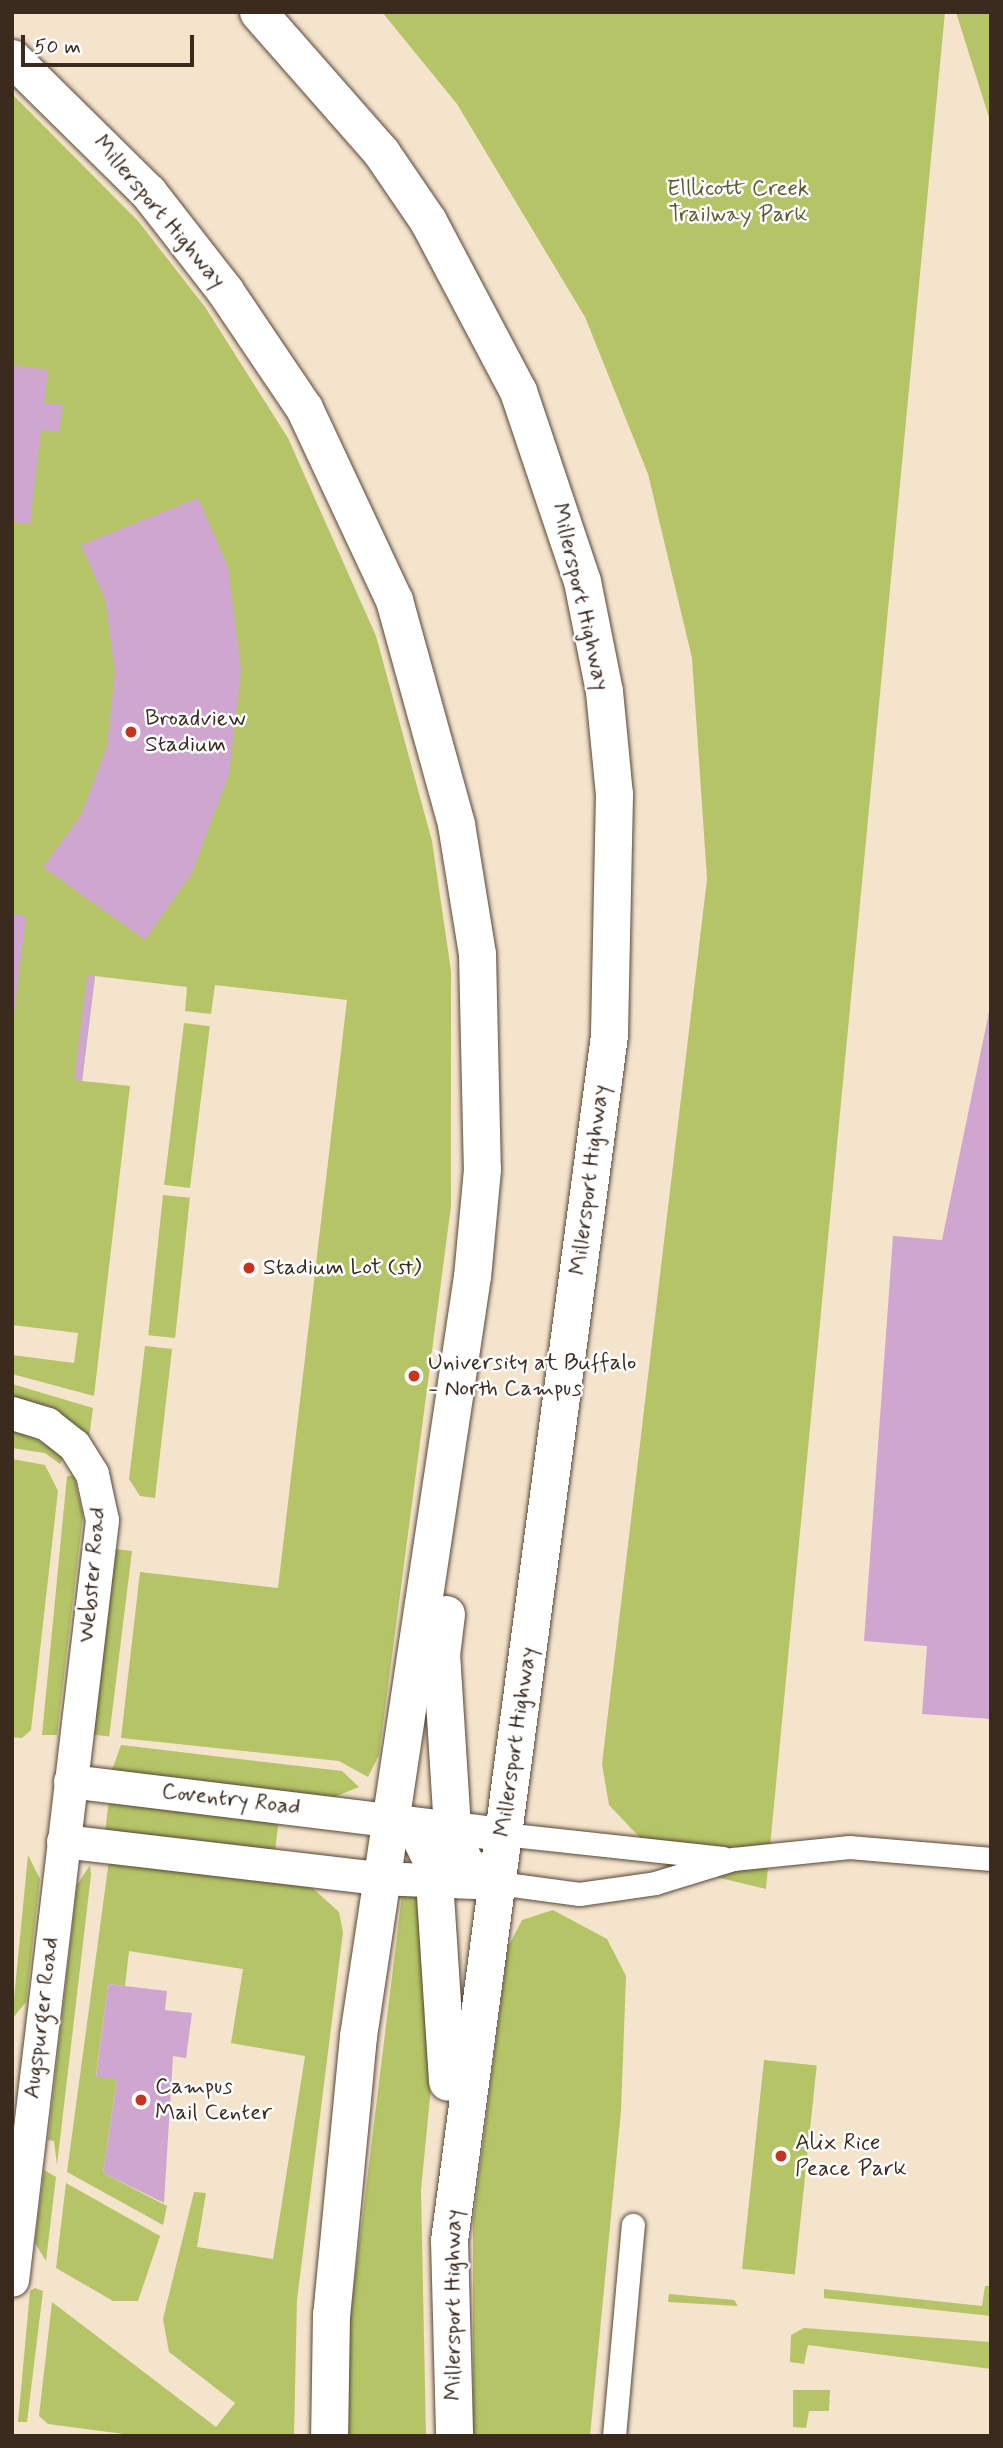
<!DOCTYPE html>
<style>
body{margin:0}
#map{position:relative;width:1003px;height:2448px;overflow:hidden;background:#f5e4cc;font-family:Mynerve,sans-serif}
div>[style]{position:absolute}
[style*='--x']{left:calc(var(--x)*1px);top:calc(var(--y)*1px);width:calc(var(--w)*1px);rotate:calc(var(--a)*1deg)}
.green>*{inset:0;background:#b5c467;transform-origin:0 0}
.building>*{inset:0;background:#cea6cf;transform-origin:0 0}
.roads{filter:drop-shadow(0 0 2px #574638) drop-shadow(0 0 2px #574638)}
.street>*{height:23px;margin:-11.5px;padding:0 11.5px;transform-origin:11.5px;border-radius:11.5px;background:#fff}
.secondary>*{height:33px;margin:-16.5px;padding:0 16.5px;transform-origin:16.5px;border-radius:16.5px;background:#fff}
.primary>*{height:37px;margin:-18.5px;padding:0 18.5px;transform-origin:18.5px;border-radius:18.5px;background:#fff}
.dots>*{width:19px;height:19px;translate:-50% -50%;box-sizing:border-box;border:4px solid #fff;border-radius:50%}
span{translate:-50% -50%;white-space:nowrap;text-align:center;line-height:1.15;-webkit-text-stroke:5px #fff;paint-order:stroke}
.park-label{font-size:23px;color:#605834}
.street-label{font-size:23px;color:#3b2a1e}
.poi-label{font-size:23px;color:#3b2a1e}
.left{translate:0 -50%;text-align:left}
.frame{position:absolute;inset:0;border:14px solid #3b2a1e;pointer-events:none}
.scale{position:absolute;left:21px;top:35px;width:173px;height:32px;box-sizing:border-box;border:4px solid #3b2a1e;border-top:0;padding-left:9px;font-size:21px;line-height:24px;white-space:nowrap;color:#3b2a1e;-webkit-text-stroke:5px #fff;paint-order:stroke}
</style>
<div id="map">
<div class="green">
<i style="clip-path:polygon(382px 12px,945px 12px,766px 1889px,666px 1865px,609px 1805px,602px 1764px,707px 879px,692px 658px,648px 474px,585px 317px,457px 104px)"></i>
<i style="clip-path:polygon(956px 12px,991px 12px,991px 124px)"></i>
<i style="clip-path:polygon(12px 94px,138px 221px,205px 307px,288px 438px,376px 636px,432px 841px,451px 971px,451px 1206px,379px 1755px,368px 1777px,339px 1761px,121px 1738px,140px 1572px,278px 1588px,347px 1000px,215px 985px,211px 1014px,185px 1011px,187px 987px,95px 976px,82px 1081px,130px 1086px,94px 1396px,12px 1374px,12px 1355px,74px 1363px,78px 1333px,12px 1325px)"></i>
<i style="left:184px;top:1023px;width:26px;height:163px;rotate:7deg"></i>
<i style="left:163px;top:1195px;width:27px;height:141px;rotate:6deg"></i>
<i style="clip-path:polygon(145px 1346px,172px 1349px,155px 1498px,140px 1496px,129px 1479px)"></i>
<i style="clip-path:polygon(12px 1384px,93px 1408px,89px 1437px,60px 1414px,12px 1400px)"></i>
<i style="clip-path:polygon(12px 1427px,53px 1448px,63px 1458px,60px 1464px,45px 1453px,12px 1448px)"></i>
<i style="clip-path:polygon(12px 1459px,45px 1465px,58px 1491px,31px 1730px,22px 1738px,12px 1737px)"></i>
<i style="clip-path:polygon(67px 1476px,74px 1476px,83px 1516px,57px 1735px,42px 1735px)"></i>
<i style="left:132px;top:1551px;width:187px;height:19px;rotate:97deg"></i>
<i style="clip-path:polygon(121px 1745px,342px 1771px,359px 1787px,332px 1798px,112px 1770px)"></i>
<i style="left:109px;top:1800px;width:171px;height:31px;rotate:7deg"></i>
<i style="clip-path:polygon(28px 1855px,40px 1879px,26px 2002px,12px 2019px)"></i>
<i style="clip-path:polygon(109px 1860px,308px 1884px,339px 1912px,343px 1932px,297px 2300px,294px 2436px,139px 2436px,48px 2424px,39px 2416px,52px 2302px,216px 2427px,235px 2403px,169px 2352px,163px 2319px,194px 2192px,206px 2193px,197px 2247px,273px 2259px,305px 2056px,231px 2043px,243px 1969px,129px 1951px,125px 1986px,108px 1984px,96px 2076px,117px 2079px,103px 2173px,167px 2206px,163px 2225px,67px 2172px)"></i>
<i style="clip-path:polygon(90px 1865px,91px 1875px,57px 2165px,54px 2141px,48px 2140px,77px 1885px)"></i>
<i style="clip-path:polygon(426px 1890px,434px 2056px,421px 2190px,426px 2436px,346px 2436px,350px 2319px,402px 1895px)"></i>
<i style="clip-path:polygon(553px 1910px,607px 1939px,626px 1976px,621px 2111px,590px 2436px,473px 2436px,473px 2222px,508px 1947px,522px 1920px)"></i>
<i style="left:764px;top:2060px;width:53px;height:210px;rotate:6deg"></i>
<i style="clip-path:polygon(44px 2170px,56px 2177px,46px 2261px,35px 2243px)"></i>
<i style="clip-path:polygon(66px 2183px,160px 2236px,138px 2301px,113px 2301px,56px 2268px)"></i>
<i style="clip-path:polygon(985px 2286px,991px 2286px,991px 2316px,824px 2298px,824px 2289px,982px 2306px)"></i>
<i style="clip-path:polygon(35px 2288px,43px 2291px,27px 2422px,18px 2422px,30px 2291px)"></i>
<i style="clip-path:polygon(669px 2294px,734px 2300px,738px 2306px,668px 2302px)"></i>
<i style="clip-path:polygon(804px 2328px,991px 2342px,991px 2369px,808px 2345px,804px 2364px,790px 2362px,791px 2335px)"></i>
<i style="clip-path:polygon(793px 2390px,830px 2390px,829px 2411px,809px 2411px,806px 2428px,793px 2427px)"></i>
</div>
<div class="building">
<i style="clip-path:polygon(12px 365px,48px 370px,44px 403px,63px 405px,59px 432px,41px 430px,30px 524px,12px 522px)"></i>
<i style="clip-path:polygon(198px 498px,228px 567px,241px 670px,229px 774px,192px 873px,145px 940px,43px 867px,81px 815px,107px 746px,115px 672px,105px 599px,81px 545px)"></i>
<i style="clip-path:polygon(12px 914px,26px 916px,14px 1015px,12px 1015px)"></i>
<i style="left:87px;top:975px;width:8px;height:106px;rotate:7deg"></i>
<i style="clip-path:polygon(990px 1007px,991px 1007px,991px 1719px,922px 1714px,927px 1646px,864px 1641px,893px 1236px,942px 1240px)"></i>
<i style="clip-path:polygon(108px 1984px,167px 1991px,165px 2010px,192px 2013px,186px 2058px,173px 2056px,164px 2203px,103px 2173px,117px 2079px,96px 2077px)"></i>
</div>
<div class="roads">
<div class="street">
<i style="--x:503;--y:1834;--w:221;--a:6.2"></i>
<i style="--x:498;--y:1883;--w:82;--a:7.7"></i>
<i style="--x:579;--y:1894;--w:77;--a:-8.2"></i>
<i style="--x:655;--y:1883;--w:82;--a:-17.1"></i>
<i style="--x:733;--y:1859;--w:117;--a:-5.9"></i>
<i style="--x:849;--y:1847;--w:143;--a:4.8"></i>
<i style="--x:614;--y:2436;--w:212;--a:-84.9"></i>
</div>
<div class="secondary">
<i style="--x:12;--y:1413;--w:37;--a:17"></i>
<i style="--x:47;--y:1424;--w:34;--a:38"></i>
<i style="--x:74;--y:1445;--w:34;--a:58"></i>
<i style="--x:92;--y:1474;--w:47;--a:77.7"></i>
<i style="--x:102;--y:1520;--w:765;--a:96.75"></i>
<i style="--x:70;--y:1781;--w:436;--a:7"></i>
<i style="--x:63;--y:1841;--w:318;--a:6.7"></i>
<i style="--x:379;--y:1878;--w:119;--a:2.4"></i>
</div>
<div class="primary">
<i style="--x:258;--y:12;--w:186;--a:48.7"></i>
<i style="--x:381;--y:152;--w:83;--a:55.7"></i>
<i style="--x:428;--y:221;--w:192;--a:62.1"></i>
<i style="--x:518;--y:391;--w:200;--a:71.4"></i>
<i style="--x:582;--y:581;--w:112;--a:78.7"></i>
<i style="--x:604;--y:691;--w:103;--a:84.5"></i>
<i style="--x:614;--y:794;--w:241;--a:91.2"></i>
<i style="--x:609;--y:1035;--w:1216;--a:97.56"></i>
<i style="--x:449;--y:2240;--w:196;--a:88.5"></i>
<i style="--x:12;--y:58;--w:191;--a:44.6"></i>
<i style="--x:148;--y:192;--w:125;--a:52.1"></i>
<i style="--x:225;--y:291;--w:141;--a:56"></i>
<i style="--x:304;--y:408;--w:212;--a:64.9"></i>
<i style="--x:394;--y:600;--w:232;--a:74.5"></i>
<i style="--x:456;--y:824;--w:132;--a:80.8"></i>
<i style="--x:477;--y:954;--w:215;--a:88.7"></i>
<i style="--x:482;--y:1169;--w:107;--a:95.3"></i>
<i style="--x:472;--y:1276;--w:769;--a:98.53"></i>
<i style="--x:358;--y:2036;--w:279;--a:95.5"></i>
<i style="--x:331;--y:2314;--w:122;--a:90.9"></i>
<i style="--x:446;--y:1614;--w:39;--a:97"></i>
<i style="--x:441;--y:1653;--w:175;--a:86.4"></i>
<i style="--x:452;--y:1828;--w:34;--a:71"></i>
<i style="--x:463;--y:1860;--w:21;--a:47"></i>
<i style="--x:477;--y:1875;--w:22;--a:21"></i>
<i style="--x:392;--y:1819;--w:26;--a:23"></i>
<i style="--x:416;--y:1829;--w:39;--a:64"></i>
<i style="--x:433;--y:1864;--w:218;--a:86.3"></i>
</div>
</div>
<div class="dots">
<i style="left:131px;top:732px;background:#c8321e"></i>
<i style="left:249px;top:1268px;background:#c8321e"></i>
<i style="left:414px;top:1376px;background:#c8321e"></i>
<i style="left:141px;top:2100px;background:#c8321e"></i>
<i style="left:781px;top:2156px;background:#c8321e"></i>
</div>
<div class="park-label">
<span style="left:738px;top:202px">Elllicott Creek<br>Trailway Park</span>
</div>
<div class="street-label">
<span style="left:159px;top:212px;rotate:50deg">Millersport Highway</span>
<span style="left:580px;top:597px;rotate:77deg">Millersport Highway</span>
<span style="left:590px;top:1180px;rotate:-83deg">Millersport Highway</span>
<span style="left:93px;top:1575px;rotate:-85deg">Webster Road</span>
<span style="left:516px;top:1742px;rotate:-82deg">Millersport Highway</span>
<span style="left:231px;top:1800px;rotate:7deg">Coventry Road</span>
<span style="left:42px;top:2018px;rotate:-83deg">Augspurger Road</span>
<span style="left:454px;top:2305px;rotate:-90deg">Millersport Highway</span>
</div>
<div class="poi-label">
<span class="left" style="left:145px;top:732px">Broadview<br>Stadium</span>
<span class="left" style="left:263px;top:1268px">Stadium Lot (st)</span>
<span class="left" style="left:428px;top:1376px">University at Buffalo<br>- North Campus</span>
<span class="left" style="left:155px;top:2100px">Campus<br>Mail Center</span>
<span class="left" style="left:795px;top:2156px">Alix Rice<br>Peace Park</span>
</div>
<div class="frame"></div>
<div class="scale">50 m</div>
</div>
